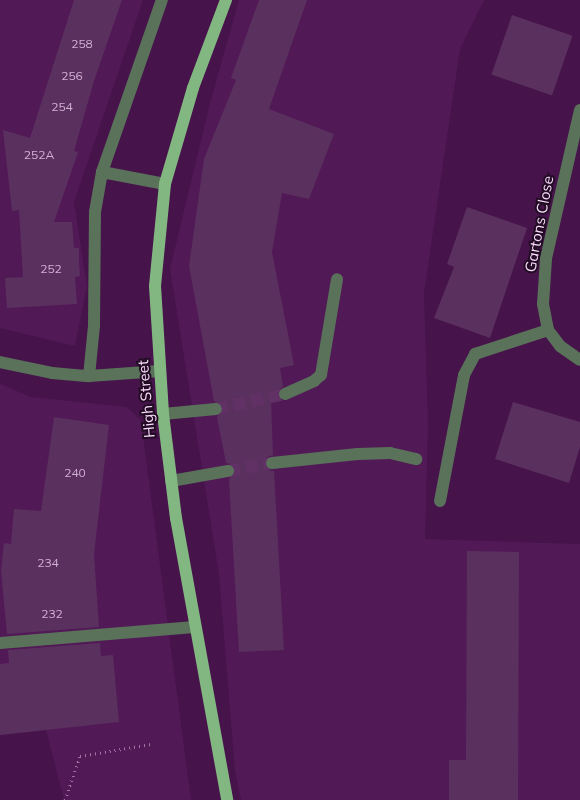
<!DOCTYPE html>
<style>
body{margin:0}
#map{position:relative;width:580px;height:800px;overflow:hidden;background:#46134b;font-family:Mulish,sans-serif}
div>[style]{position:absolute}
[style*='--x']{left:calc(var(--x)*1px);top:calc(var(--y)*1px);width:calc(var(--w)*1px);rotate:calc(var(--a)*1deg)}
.built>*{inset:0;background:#521957}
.building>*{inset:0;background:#5a305e;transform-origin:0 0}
.minor-tunnel>*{height:12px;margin-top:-6px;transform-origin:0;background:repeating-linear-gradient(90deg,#613166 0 12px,transparent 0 18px)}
.path>*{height:3px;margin-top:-1.5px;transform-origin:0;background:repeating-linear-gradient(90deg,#9e75a1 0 1px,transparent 0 5px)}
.minor>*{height:12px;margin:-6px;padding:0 6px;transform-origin:6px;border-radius:6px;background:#597259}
.major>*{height:12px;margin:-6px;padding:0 6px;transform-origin:6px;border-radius:6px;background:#83b782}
span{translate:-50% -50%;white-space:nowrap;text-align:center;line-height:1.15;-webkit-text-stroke:4px #210c23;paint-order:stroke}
.number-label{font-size:12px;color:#d2b0d4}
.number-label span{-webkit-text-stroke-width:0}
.street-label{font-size:15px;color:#fadbfc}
</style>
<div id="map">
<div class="built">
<i style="clip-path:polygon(0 0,143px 0,74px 202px,87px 286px,75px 346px,0 328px)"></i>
<i style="clip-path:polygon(239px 0,484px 0,460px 49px,424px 293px,428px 425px,425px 539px,580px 544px,580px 800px,241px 800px,235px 771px,219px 574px,170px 269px,210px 103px)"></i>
<i style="clip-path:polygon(0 384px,31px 397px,127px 407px,141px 421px,191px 800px,64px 800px,46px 730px,0 735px)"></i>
</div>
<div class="building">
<i style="clip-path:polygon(74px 0,122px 0,94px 81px,74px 151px,78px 152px,54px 222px,72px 222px,74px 248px,79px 248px,79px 262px,80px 276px,75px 277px,77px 304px,7px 308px,5px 278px,23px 277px,19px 210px,12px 211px,3px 130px,30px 138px)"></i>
<i style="clip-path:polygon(259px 0,307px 0,269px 109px,334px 134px,309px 199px,282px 193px,272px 252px,294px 365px,280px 368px,283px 386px,277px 393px,279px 400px,271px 400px,273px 455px,267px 457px,264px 463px,268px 470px,274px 471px,284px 650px,239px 652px,229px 479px,236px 470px,234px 465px,226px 463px,217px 417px,224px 408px,214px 401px,189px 266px,204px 159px,236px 80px,231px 78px)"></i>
<i style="left:512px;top:15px;width:64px;height:63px;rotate:19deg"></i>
<i style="clip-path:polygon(467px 207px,527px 228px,490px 338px,434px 318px,454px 267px,447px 264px)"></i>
<i style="clip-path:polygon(513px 402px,580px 422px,580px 447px,569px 483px,495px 459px)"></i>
<i style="clip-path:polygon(54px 417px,109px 425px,94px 554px,99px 627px,7px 634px,1px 570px,4px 543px,11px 544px,14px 509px,41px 511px)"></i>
<i style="clip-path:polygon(467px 551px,519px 552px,518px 800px,449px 800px,449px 760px,466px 760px)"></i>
<i style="clip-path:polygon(100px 643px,101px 656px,113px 655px,119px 722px,0 735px,0 664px,9px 663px,8px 650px)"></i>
</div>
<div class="minor-tunnel">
<i style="--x:216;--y:409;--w:71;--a:-12.3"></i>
<i style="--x:228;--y:471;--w:45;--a:-10.3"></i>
</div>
<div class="path">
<i style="--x:65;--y:800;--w:46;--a:-71.2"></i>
<i style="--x:80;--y:756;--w:72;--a:-9.6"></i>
</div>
<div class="minor">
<i style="--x:580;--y:110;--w:153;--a:102.9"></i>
<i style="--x:546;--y:259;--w:45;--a:93.8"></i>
<i style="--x:543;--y:304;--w:26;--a:79"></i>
<i style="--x:548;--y:330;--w:20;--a:53"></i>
<i style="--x:560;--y:346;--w:24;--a:35"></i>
<i style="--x:102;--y:172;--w:64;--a:10.8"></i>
<i style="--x:0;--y:362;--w:53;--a:11.9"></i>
<i style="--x:52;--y:373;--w:37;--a:5"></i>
<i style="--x:89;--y:376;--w:71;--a:-4"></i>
<i style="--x:89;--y:376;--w:50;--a:-84.3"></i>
<i style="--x:94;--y:326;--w:114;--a:-89.5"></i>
<i style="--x:95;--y:212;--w:41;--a:-80.1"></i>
<i style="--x:102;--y:172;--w:182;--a:-70.8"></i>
<i style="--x:285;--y:394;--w:32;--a:-24"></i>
<i style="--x:314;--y:381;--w:9;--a:-41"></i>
<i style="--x:321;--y:375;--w:97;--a:-80.5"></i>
<i style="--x:163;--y:414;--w:53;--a:-5.4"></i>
<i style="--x:272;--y:463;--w:86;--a:-6"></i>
<i style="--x:358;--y:454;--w:32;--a:-2"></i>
<i style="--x:390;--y:453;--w:27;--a:13"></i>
<i style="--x:171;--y:481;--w:58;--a:-10"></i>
<i style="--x:440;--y:501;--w:128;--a:-79.2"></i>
<i style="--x:464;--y:375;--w:24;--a:-62"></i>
<i style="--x:475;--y:354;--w:77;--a:-18.2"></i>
<i style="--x:0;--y:643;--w:195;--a:-4.7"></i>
</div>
<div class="major">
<i style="--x:226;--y:0;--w:94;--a:110.6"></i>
<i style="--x:193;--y:88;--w:100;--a:106.3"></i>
<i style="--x:165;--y:184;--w:102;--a:95.6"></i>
<i style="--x:155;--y:286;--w:128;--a:86.4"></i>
<i style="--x:163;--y:414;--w:105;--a:82.9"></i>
<i style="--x:176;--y:518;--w:287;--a:79.7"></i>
</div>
<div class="number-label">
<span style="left:82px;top:44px">258</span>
<span style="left:72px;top:76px">256</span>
<span style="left:62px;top:107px">254</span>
<span style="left:39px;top:155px">252A</span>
<span style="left:51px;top:269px">252</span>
<span style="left:75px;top:473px">240</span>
<span style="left:48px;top:563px">234</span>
<span style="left:52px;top:614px">232</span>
</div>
<div class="street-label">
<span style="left:539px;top:224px;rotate:-79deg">Gartons Close</span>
<span style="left:146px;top:399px;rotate:-95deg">High Street</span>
</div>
</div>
